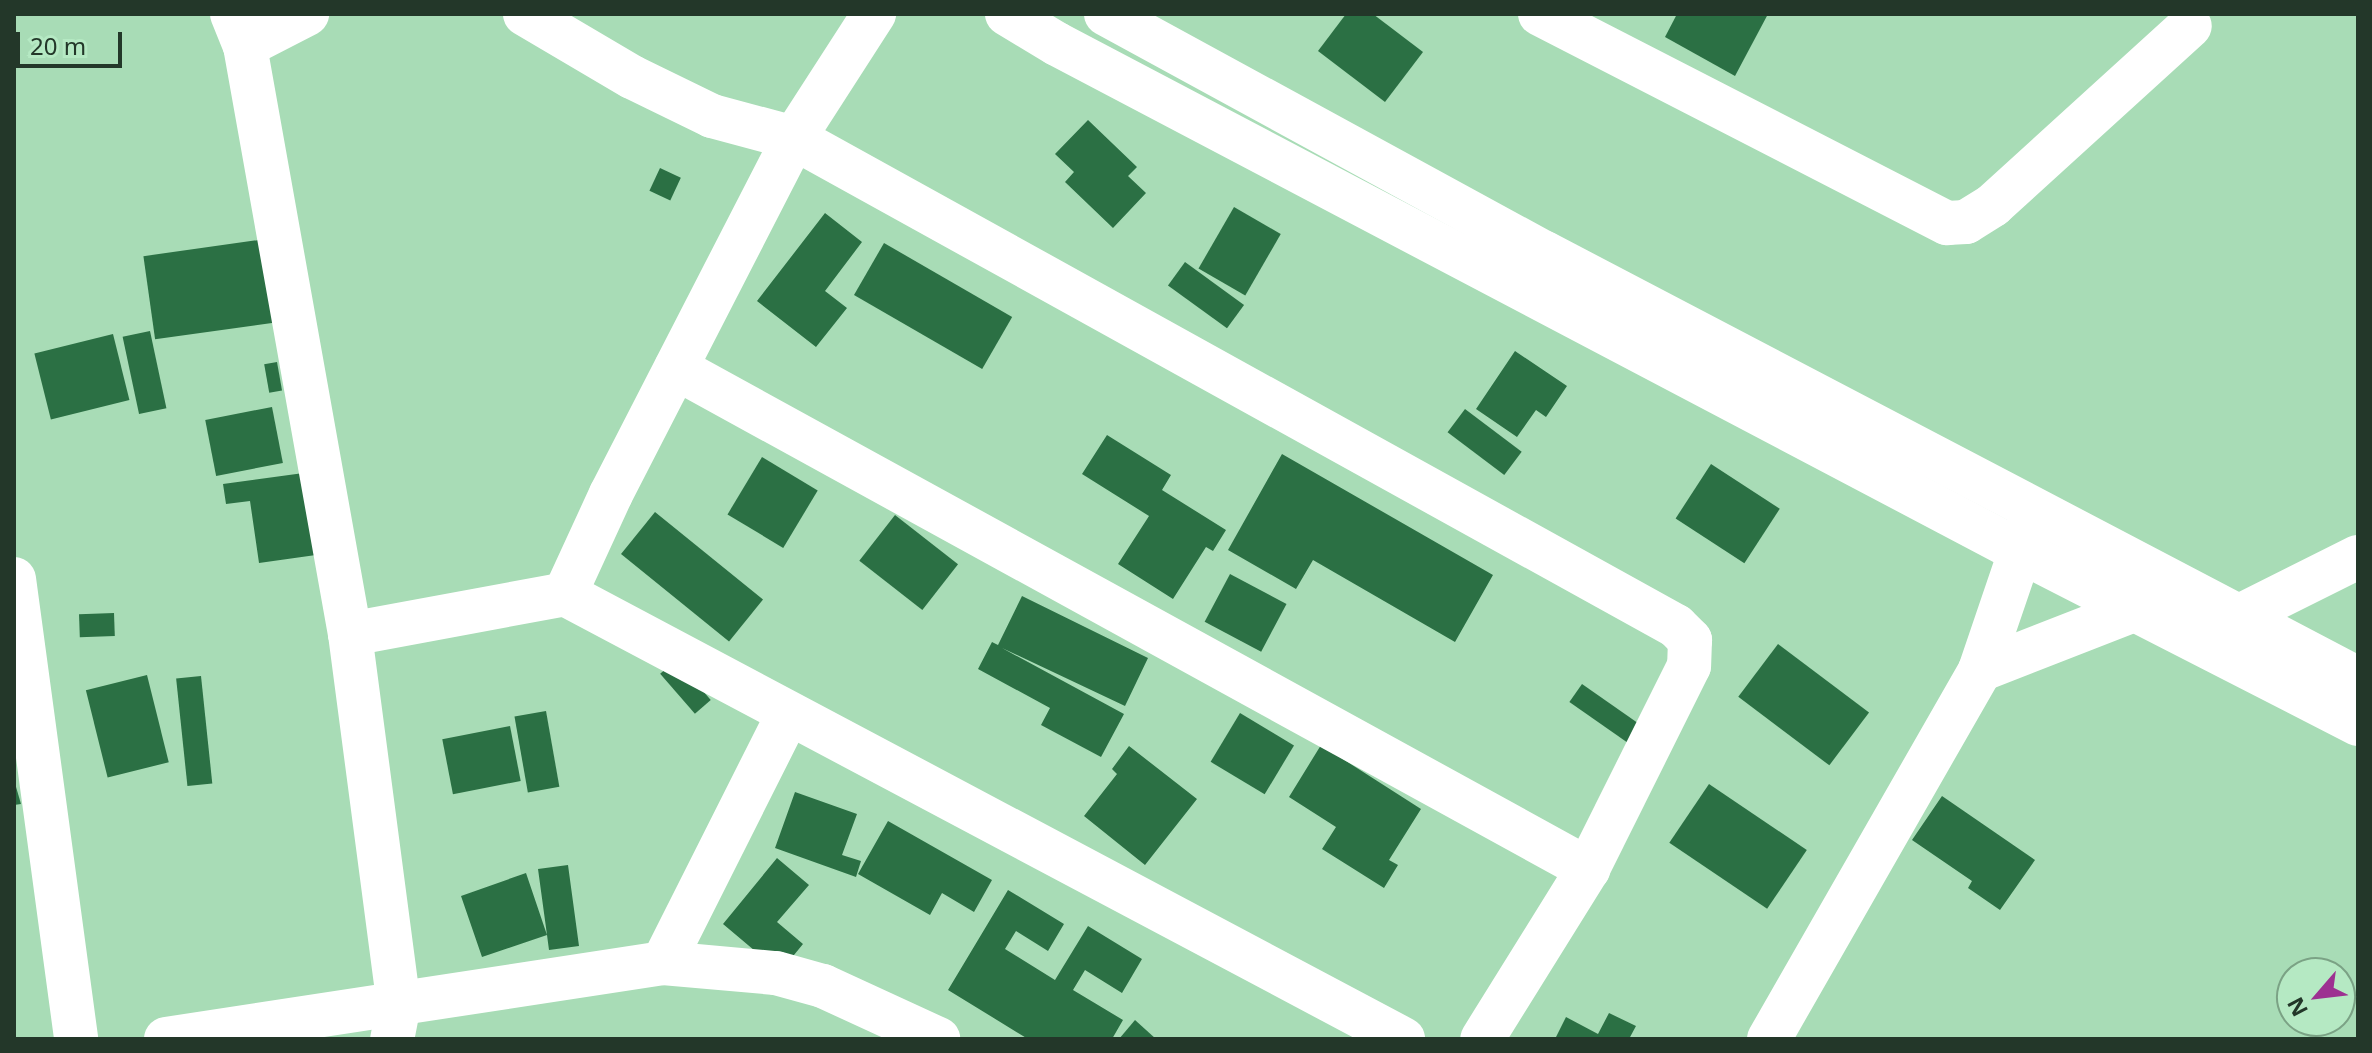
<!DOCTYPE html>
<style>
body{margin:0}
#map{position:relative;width:2372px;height:1053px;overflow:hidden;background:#a8dcb6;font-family:"Noto Sans",sans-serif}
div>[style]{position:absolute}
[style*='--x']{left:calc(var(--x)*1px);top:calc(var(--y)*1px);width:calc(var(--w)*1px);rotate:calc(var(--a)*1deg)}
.building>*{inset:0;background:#2b7044;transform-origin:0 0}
.minor>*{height:44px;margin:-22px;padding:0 22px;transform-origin:22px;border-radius:22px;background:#fff}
span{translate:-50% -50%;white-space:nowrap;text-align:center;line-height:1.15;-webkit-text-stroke:8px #b5e9c3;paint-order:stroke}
.frame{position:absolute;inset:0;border:16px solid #233729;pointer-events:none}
.north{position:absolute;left:2276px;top:957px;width:80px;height:80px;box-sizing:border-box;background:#b5e9c3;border:2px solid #7ba285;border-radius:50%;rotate:242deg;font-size:22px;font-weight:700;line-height:32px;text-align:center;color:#233729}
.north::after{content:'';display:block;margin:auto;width:28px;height:36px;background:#9d3191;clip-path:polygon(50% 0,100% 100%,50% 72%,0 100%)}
.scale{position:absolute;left:16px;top:32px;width:106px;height:36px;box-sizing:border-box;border:4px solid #233729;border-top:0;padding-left:10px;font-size:24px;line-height:28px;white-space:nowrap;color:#233729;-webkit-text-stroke:6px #b5e9c3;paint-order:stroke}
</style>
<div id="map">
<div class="building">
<i style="clip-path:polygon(1346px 14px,1373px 14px,1423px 52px,1385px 102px,1318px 51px)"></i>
<i style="clip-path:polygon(1677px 14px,1768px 14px,1735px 76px,1665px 37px)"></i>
<i style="clip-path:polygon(1088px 120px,1137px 167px,1128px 176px,1146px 193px,1113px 228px,1065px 182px,1074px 172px,1055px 154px)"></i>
<i style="left:660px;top:168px;width:23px;height:25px;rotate:25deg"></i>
<i style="left:1234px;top:207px;width:54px;height:71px;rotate:30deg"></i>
<i style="clip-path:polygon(825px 213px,862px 242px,825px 291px,847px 308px,816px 347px,757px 301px)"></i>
<i style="left:287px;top:236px;width:84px;height:145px;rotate:82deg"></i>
<i style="left:884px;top:243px;width:148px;height:60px;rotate:30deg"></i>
<i style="left:1185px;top:262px;width:73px;height:29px;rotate:36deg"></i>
<i style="left:150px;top:331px;width:79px;height:28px;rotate:78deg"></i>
<i style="left:113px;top:334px;width:68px;height:81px;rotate:76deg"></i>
<i style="clip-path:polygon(1515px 351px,1567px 386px,1546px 417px,1536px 410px,1517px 437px,1476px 409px)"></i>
<i style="left:277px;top:362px;width:29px;height:13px;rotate:80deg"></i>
<i style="left:272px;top:407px;width:57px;height:68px;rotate:79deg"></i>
<i style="left:1465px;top:409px;width:71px;height:29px;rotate:37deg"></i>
<i style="clip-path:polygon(1107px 435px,1171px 475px,1162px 490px,1226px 530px,1213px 551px,1206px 547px,1173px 599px,1118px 564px,1149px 516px,1082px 474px)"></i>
<i style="clip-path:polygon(1282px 454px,1493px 575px,1455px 642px,1313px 560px,1296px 589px,1228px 550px)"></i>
<i style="left:762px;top:457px;width:65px;height:67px;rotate:31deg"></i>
<i style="left:1711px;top:464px;width:82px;height:65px;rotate:33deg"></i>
<i style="clip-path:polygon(311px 472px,323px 554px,259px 563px,250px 501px,226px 504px,223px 484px)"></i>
<i style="left:655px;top:512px;width:139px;height:54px;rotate:39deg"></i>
<i style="left:895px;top:515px;width:80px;height:58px;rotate:38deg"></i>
<i style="left:1230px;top:574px;width:64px;height:54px;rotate:28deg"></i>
<i style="clip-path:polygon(1022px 596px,1148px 658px,1125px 706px,1002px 648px,1124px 714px,1101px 757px,1041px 725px,1050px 708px,978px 669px,992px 642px,998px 645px)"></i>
<i style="left:114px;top:613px;width:23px;height:35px;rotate:88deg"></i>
<i style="left:1778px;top:644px;width:114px;height:66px;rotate:37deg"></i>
<i style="left:676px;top:660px;width:53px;height:21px;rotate:49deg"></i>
<i style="left:147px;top:675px;width:90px;height:63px;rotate:76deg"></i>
<i style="left:201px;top:676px;width:108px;height:25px;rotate:84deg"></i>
<i style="left:1582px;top:684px;width:76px;height:22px;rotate:35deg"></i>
<i style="left:546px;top:711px;width:77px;height:32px;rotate:80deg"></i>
<i style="left:1240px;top:713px;width:63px;height:57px;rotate:31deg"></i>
<i style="left:510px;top:726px;width:56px;height:69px;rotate:79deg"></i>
<i style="clip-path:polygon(1321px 745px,1421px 809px,1389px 860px,1398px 865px,1384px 888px,1322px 849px,1336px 827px,1289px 797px)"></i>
<i style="clip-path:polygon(1129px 746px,1197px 799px,1145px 865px,1084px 816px,1117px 774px,1112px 769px)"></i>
<i style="clip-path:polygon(14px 780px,21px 804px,14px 805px)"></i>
<i style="left:1709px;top:784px;width:118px;height:71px;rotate:34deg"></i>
<i style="clip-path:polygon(795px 792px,857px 814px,842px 855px,861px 861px,856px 877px,775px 848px)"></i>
<i style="clip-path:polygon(1942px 796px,2035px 860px,2000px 910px,1968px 888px,1972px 881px,1912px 840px)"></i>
<i style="clip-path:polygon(888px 821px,992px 880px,974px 912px,942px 893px,930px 915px,858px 874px)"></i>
<i style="clip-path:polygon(777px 858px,809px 885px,777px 922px,803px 944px,780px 972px,723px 924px)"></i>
<i style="clip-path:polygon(568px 865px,579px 946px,549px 950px,547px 935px,482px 957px,461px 896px,526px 873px,547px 935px,538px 869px)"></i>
<i style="clip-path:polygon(1008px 890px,1064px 924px,1048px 951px,1016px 931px,1005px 949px,1055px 980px,1088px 926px,1142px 959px,1122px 993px,1085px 970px,1073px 990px,1123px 1020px,1112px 1039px,1028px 1039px,948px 990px)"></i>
<i style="clip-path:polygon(1609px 1013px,1636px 1026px,1629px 1039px,1555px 1039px,1566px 1017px,1598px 1034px)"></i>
<i style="clip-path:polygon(1135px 1020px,1156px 1039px,1119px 1039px)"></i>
</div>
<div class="minor">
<i style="--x:232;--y:14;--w:35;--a:68"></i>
<i style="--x:245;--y:46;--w:597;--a:79.88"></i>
<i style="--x:350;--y:634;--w:373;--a:82.5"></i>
<i style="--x:399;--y:1004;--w:36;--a:101"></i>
<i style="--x:525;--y:14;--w:124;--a:30.5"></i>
<i style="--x:632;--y:77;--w:89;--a:26"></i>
<i style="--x:712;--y:116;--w:85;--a:15"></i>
<i style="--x:794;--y:138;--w:1008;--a:28.96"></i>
<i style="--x:1676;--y:626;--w:20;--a:45"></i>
<i style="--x:1690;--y:640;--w:26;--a:92"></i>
<i style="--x:1689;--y:666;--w:227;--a:116.5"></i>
<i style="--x:1588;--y:869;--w:200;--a:121.9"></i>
<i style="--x:1007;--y:14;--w:58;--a:31"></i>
<i style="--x:1057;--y:44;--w:1088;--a:27.77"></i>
<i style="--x:2020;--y:551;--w:380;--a:27.1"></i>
<i style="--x:1106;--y:14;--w:500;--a:28.6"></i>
<i style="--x:1545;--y:253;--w:918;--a:27.65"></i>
<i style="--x:1540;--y:14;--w:458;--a:27.2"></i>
<i style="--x:1947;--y:223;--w:19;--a:-3"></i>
<i style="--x:1966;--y:222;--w:32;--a:-32"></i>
<i style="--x:1993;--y:205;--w:266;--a:-42.3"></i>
<i style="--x:245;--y:46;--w:70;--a:-27.3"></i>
<i style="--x:676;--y:368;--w:1041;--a:28.78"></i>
<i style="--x:14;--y:579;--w:464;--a:82.3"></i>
<i style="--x:565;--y:594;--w:110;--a:-65.3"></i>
<i style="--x:611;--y:494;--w:400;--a:-62.8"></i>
<i style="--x:794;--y:138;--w:148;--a:-57.2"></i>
<i style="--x:2238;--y:617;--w:134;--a:-26.6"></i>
<i style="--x:350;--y:634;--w:219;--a:-10.5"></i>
<i style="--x:565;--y:594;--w:949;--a:27.97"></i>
<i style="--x:1980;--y:670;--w:165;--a:-21.3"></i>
<i style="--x:663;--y:963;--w:278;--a:-63.3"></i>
<i style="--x:166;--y:1039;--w:503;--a:-8.69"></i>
<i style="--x:663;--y:963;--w:113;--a:5.1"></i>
<i style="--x:776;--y:973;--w:49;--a:15.5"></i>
<i style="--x:823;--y:986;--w:127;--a:24.7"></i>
<i style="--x:1769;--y:1039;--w:425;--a:-60.2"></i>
<i style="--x:1980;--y:670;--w:152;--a:-71.2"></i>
</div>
<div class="frame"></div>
<div class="north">N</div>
<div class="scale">20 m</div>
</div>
